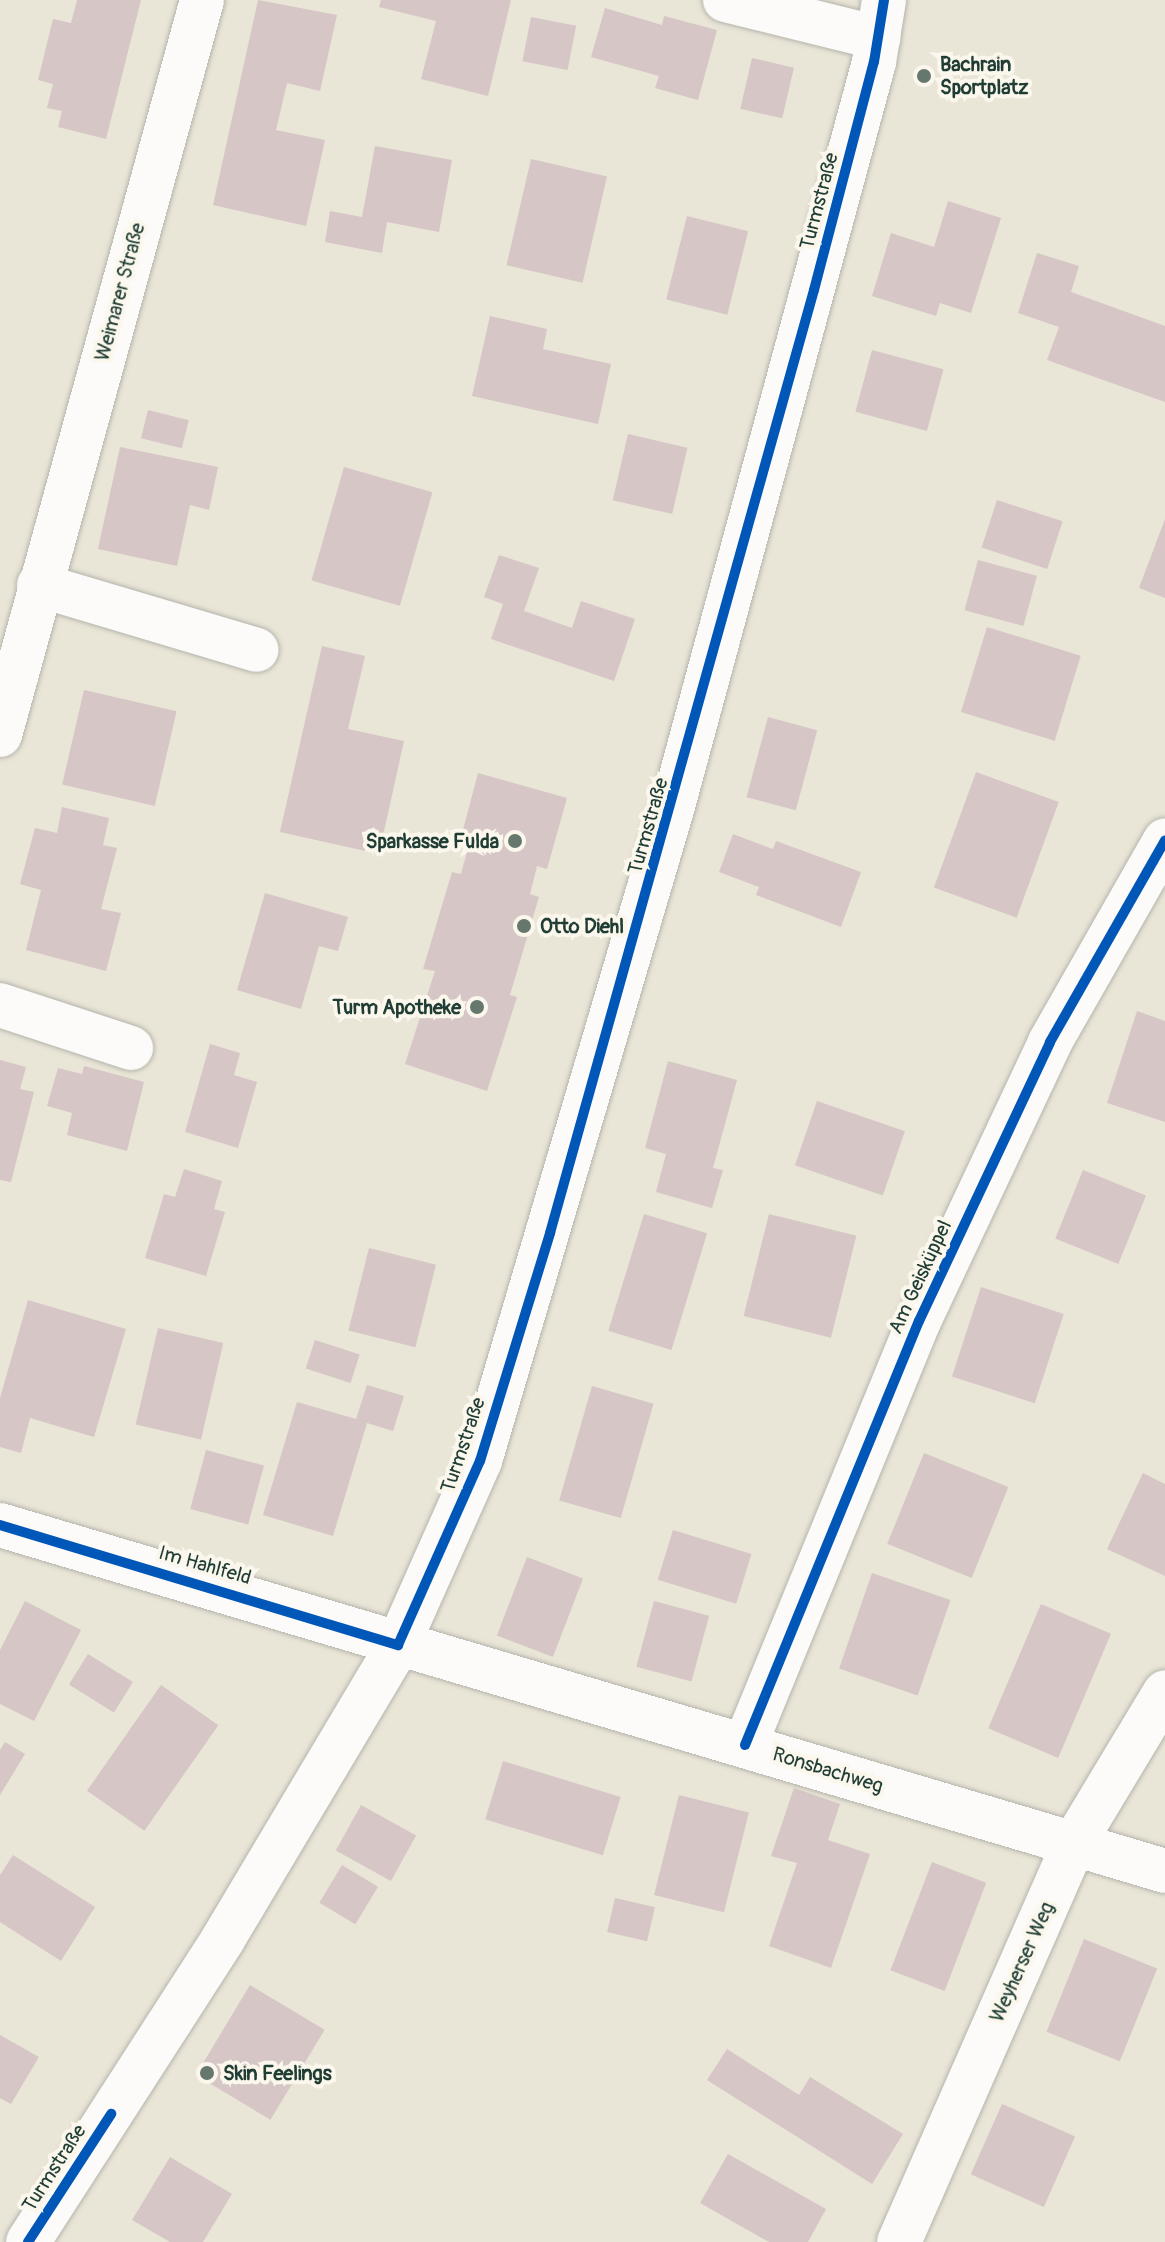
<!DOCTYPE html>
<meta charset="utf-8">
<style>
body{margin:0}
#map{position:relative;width:1165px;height:2242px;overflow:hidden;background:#e9e5d7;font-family:Pangolin,sans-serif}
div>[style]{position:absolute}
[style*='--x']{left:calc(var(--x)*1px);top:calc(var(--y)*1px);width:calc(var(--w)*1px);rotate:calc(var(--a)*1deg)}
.building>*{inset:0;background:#d6c7c6;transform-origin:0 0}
.roads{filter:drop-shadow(0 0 2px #b5b5ac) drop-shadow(0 0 2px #b5b5ac)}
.minor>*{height:44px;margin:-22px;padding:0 22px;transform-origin:22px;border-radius:22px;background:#fcfbf9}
.major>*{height:44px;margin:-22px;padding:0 22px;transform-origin:22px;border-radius:22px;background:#fcfbf9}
.cycleway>*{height:10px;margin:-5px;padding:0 5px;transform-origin:5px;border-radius:5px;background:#0057b8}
.dots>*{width:22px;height:22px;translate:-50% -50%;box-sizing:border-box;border:4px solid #fbf7ec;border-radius:50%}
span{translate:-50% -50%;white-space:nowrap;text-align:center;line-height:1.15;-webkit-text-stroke:8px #fbf7ec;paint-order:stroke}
.poi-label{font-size:20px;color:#1f3d34;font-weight:700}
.left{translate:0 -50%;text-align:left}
.right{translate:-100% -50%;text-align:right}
.street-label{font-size:20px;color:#1f3d34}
</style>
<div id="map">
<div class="building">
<i style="clip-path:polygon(77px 0,141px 0,106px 139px,58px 127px,62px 111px,47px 108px,53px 84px,38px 80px,53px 19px,71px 23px)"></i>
<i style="clip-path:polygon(258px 0,337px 15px,320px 91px,287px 83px,276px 130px,325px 140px,306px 226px,213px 205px)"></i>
<i style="clip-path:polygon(381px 0,511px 0,488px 96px,421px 79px,436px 21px,379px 7px)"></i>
<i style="clip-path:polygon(605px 8px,662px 25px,664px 16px,717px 30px,698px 100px,655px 88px,659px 76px,591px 57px)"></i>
<i style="left:531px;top:17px;width:46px;height:45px;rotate:11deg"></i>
<i style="left:752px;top:58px;width:43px;height:52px;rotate:13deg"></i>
<i style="clip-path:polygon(375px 146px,452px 160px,439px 232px,387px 222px,382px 253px,325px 242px,330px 211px,362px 217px)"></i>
<i style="left:531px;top:159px;width:78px;height:109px;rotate:13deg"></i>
<i style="clip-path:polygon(948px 201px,1001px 218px,971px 313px,940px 303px,936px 316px,872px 296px,891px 233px,934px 247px)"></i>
<i style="left:687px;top:216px;width:63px;height:86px;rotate:14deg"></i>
<i style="clip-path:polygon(1037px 253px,1079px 266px,1071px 292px,1165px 326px,1165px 402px,1047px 360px,1059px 327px,1018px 313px)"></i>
<i style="clip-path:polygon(490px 316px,547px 329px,543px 349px,611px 364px,598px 424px,472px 396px)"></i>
<i style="left:872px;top:350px;width:74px;height:64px;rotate:15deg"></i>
<i style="left:148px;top:410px;width:42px;height:29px;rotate:14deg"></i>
<i style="left:628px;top:434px;width:61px;height:68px;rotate:13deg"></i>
<i style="clip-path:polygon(120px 447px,218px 467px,209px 510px,190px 505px,177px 566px,98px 549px)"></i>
<i style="left:344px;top:467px;width:92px;height:118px;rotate:16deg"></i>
<i style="left:997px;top:500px;width:69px;height:50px;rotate:18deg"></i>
<i style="clip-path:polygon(1165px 519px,1165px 598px,1139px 588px)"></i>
<i style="clip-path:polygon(499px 555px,539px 568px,524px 611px,572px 628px,581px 601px,635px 619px,614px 681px,491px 639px,503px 604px,484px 597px)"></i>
<i style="left:978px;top:560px;width:61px;height:52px;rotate:15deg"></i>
<i style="left:987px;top:627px;width:98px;height:89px;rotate:17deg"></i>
<i style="clip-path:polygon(322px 646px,365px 656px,348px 729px,404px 741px,379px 854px,280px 832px)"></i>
<i style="left:84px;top:690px;width:95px;height:97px;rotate:13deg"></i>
<i style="left:768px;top:717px;width:51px;height:83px;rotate:15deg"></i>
<i style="left:976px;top:772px;width:88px;height:123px;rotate:20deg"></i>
<i style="clip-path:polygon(478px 773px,567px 798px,547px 869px,537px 866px,530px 894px,539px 897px,510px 995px,517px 997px,487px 1091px,405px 1064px,435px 971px,423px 969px,452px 872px,461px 874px,468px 848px,459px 845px)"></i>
<i style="clip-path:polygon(62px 807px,109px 818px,103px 845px,117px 848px,101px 909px,121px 913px,106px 971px,26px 950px,41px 890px,20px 884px,35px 828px,57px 833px)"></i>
<i style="clip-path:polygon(733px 834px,773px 849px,776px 841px,861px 872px,841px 927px,756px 895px,759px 887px,719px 872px)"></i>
<i style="clip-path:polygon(265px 893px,348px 917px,338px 951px,319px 946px,301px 1009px,237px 990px)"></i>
<i style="clip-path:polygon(1137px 1011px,1165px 1021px,1165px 1122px,1107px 1103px)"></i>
<i style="clip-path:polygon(210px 1044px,240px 1053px,234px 1075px,257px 1082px,238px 1148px,185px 1132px)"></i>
<i style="clip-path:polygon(0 1060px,26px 1067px,20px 1089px,34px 1092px,11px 1182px,0 1180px)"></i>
<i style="clip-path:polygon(668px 1061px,737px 1080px,713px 1168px,723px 1170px,712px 1208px,656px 1192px,666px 1154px,645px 1148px)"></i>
<i style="clip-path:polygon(84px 1066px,144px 1082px,127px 1151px,67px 1135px,72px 1113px,47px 1106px,58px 1068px,82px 1074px)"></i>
<i style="left:817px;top:1101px;width:93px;height:68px;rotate:19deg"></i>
<i style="clip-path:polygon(184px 1169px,222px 1181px,214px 1209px,225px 1212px,206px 1276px,145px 1258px,164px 1194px,175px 1197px)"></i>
<i style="left:1083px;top:1170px;width:68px;height:74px;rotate:22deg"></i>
<i style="left:644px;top:1214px;width:66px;height:122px;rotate:17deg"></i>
<i style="left:769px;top:1214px;width:90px;height:105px;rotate:14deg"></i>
<i style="left:369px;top:1248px;width:69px;height:85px;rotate:14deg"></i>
<i style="left:981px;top:1287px;width:87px;height:94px;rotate:18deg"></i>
<i style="clip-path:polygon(28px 1300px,126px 1329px,94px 1437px,30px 1418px,21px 1453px,0 1447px,0 1398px)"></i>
<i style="left:158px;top:1328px;width:67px;height:99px;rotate:13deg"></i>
<i style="left:315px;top:1340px;width:47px;height:30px;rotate:18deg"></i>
<i style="clip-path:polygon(367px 1385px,404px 1396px,393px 1431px,367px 1423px,333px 1536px,263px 1515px,297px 1402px,356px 1419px)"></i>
<i style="left:592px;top:1386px;width:64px;height:119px;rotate:16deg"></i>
<i style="left:206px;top:1450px;width:60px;height:61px;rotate:15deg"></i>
<i style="left:924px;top:1453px;width:91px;height:98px;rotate:22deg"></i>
<i style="clip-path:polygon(1143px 1473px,1165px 1484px,1165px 1576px,1107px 1549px)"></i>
<i style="left:673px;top:1530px;width:82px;height:52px;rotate:17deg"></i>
<i style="left:527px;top:1557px;width:60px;height:84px;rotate:21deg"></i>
<i style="left:872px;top:1573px;width:83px;height:101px;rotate:19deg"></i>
<i style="clip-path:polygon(25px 1601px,81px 1630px,34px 1721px,0 1704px,0 1650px)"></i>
<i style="left:654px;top:1601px;width:57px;height:68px;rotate:15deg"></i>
<i style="left:1041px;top:1604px;width:76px;height:135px;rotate:23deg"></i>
<i style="left:88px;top:1654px;width:53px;height:36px;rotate:32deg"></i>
<i style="left:161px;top:1685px;width:70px;height:129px;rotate:35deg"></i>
<i style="clip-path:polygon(5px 1742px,25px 1754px,0 1795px,0 1750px)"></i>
<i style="left:503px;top:1761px;width:123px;height:61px;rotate:17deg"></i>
<i style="clip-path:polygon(794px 1788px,840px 1804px,828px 1840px,870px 1854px,831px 1968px,769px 1946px,797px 1863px,771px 1856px)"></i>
<i style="left:679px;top:1795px;width:72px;height:103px;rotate:14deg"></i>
<i style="left:361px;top:1805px;width:63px;height:52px;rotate:29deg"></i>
<i style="clip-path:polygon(13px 1855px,95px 1907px,61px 1961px,0 1922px,0 1875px)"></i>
<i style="left:932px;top:1862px;width:58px;height:116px;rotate:21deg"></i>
<i style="left:342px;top:1865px;width:42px;height:44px;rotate:31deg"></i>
<i style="left:615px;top:1898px;width:41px;height:35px;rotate:13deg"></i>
<i style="left:1084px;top:1939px;width:79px;height:100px;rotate:22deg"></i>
<i style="left:250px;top:1985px;width:87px;height:105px;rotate:31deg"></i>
<i style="clip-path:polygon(0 2035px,39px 2057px,11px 2104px,0 2098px)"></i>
<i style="clip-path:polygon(727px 2049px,799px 2095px,810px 2077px,903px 2134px,872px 2184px,707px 2080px)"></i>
<i style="left:1002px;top:2104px;width:80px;height:77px;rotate:24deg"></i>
<i style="clip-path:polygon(728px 2154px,826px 2209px,808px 2242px,769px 2242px,700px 2203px)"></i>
<i style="clip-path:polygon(170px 2157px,232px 2194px,203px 2242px,170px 2242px,132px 2220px)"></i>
</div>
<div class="roads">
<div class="minor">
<i style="--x:725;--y:0;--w:158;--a:13.9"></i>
<i style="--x:39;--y:585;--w:227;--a:16.6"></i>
<i style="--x:0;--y:735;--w:762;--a:-74.63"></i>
<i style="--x:0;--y:1005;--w:138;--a:18.2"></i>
<i style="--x:0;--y:1525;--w:1215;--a:16.54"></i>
<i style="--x:745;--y:1745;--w:458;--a:-67.7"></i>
<i style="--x:919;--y:1321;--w:308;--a:-64.8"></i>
<i style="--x:1050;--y:1042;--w:232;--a:-60.3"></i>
<i style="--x:899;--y:2242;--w:436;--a:-66.3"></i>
<i style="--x:1074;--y:1843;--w:176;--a:-58.9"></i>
</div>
<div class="major">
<i style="--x:28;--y:2242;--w:360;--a:-57.2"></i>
<i style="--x:223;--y:1939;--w:342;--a:-59.2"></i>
<i style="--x:398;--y:1645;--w:201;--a:-66"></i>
<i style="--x:480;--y:1461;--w:683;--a:-73.58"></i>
<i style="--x:673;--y:806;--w:771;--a:-74.88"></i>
<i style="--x:874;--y:62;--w:63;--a:-80.8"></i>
</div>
</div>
<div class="cycleway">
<i style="--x:0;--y:1525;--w:416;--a:16.8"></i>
<i style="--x:398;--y:1645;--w:201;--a:-66"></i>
<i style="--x:480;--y:1461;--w:239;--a:-72.9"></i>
<i style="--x:550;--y:1233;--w:979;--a:-74.36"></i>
<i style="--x:814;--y:290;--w:236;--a:-75.3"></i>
<i style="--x:874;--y:62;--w:63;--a:-80.8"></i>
<i style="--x:745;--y:1745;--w:458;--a:-67.7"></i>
<i style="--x:919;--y:1321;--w:308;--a:-64.8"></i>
<i style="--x:1050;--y:1042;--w:232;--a:-60.3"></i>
<i style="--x:28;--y:2242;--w:153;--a:-57"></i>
</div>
<div class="dots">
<i style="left:924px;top:76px;background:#66786d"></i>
<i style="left:515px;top:841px;background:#66786d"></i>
<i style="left:524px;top:926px;background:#66786d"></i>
<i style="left:477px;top:1007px;background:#66786d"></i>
<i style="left:207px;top:2073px;background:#66786d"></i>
</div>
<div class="poi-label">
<span class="left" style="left:940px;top:76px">Bachrain<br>Sportplatz</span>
<span class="right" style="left:499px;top:841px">Sparkasse Fulda</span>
<span class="left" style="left:540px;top:926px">Otto Diehl</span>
<span class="right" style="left:461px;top:1007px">Turm Apotheke</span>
<span class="left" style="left:223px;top:2073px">Skin Feelings</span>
</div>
<div class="street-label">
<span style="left:819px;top:201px;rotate:-75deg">Turmstraße</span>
<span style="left:120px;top:292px;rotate:-75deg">Weimarer Straße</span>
<span style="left:648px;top:826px;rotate:-74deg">Turmstraße</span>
<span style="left:920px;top:1277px;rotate:-65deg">Am Geisküppel</span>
<span style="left:463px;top:1445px;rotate:-71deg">Turmstraße</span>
<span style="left:205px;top:1565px;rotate:16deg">Im Hahlfeld</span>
<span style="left:828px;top:1770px;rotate:17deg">Ronsbachweg</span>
<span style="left:1022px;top:1962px;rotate:-66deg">Weyherser Weg</span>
<span style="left:54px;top:2168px;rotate:-57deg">Turmstraße</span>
</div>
</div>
